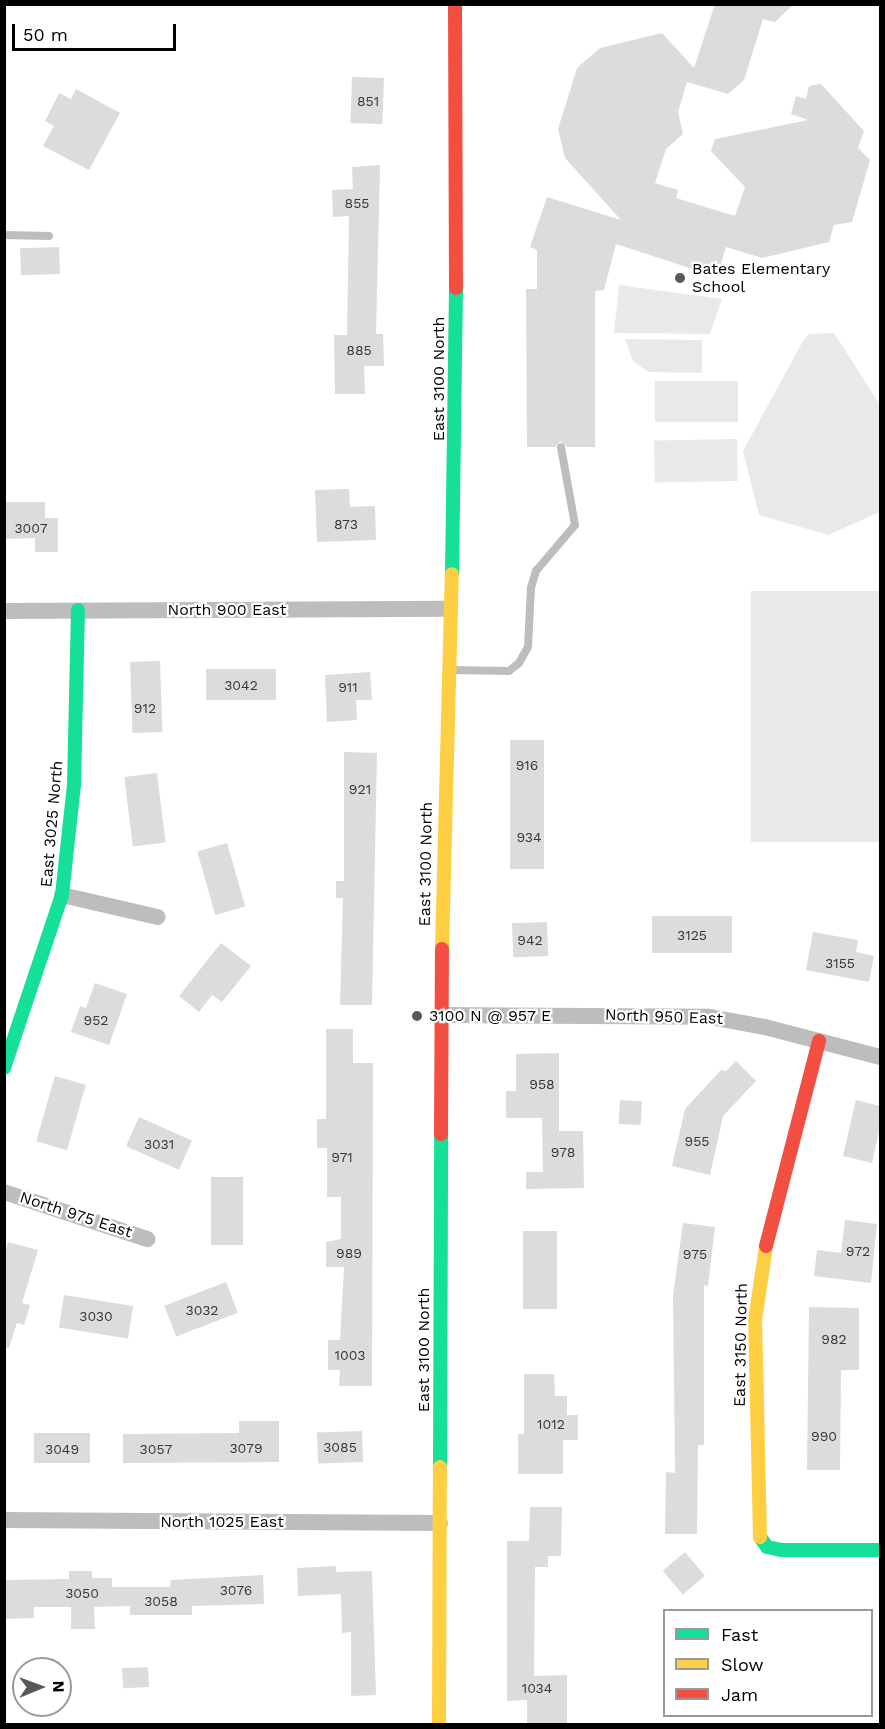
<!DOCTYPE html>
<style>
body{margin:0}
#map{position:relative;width:885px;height:1729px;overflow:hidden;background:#fff;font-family:"Work Sans",sans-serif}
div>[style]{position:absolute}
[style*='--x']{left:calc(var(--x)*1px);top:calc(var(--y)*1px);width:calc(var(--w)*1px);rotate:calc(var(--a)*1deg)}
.green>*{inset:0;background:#e9e9e9;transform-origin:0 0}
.building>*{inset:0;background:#dcdcdc;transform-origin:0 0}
.lane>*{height:8px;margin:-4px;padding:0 4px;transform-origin:4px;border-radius:4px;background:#bdbdbd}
.street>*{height:16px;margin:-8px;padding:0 8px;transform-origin:8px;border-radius:8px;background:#bdbdbd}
.fast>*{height:14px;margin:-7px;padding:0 7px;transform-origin:7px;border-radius:7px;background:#16e098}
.slow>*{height:14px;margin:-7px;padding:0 7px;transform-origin:7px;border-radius:7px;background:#ffcf43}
.jam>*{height:14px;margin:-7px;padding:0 7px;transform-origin:7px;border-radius:7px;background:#f24e42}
.dots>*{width:16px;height:16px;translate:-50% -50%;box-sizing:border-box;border:3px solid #fff;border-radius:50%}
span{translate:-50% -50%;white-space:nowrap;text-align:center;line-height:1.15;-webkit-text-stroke:4.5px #fff;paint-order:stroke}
.number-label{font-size:14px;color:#373737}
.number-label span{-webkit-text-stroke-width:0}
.poi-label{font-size:16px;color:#000}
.left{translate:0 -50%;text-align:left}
.street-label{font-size:16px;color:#000}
.frame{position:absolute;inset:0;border:6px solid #000;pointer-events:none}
.legend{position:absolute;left:663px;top:1609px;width:210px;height:108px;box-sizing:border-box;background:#fff;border:2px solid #999;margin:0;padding:8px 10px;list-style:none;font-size:18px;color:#000}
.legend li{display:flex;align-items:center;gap:12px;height:30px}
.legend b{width:30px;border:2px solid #999}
.north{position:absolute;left:12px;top:1657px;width:60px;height:60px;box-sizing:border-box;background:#fff;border:2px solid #999;border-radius:50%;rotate:89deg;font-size:16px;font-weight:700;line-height:24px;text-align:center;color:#000}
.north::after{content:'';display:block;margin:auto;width:21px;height:27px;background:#595959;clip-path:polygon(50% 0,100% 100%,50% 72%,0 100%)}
.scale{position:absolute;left:12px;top:24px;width:164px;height:27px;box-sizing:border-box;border:3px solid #000;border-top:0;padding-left:8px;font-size:18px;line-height:21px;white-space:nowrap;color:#000;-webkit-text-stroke:4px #fff;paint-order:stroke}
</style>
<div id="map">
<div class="green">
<i style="clip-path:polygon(619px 285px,722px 299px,710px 334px,614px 333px)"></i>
<i style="clip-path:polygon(834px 333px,880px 405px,880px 512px,828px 535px,759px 515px,743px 451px,803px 341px,809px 334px)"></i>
<i style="clip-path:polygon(625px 339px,702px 340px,702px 373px,648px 372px,633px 361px)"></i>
<i style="left:738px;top:381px;width:41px;height:83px;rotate:90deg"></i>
<i style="left:737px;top:439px;width:42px;height:83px;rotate:89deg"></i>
<i style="left:880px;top:591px;width:251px;height:129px;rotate:90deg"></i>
</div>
<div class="building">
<i style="clip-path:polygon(715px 4px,794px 4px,775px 22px,763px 19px,744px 80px,728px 94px,687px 82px,678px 112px,683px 134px,666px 149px,655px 183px,678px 190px,676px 198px,735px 216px,745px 187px,711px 151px,715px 139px,808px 120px,791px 114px,796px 96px,806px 99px,809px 86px,821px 84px,864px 131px,858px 148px,870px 160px,852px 222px,834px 225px,829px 242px,762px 258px,726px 247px,717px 277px,616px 244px,604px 290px,595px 291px,595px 447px,567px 447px,560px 441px,555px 447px,527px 447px,526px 289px,537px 289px,537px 250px,530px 247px,547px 197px,621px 220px,565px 158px,558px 129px,577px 68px,600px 48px,662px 33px,694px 68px)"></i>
<i style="left:352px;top:77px;width:32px;height:46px;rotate:2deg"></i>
<i style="clip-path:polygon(76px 89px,120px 113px,89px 170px,43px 146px,54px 126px,45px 121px,59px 93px,71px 99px)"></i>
<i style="clip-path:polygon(380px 165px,376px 334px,383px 334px,384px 366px,364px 366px,365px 394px,335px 394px,334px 335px,347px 335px,349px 216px,333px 217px,332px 190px,353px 189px,352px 167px)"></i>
<i style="left:59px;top:247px;width:27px;height:39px;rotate:88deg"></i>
<i style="clip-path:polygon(349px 489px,350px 507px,375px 506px,376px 540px,317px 542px,315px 490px)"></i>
<i style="clip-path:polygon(5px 502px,45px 502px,45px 518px,58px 518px,58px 552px,35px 552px,35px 538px,5px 539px)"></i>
<i style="left:160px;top:661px;width:71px;height:30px;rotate:88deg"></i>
<i style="left:206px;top:669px;width:70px;height:31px"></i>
<i style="clip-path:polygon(370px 672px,372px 700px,356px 700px,357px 720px,327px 722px,325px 675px)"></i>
<i style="left:510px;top:740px;width:34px;height:129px"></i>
<i style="clip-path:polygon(344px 752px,377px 753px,372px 1005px,340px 1005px,343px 898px,336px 898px,336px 881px,344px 881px)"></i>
<i style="left:157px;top:773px;width:70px;height:33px;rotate:83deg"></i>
<i style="left:227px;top:843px;width:66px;height:31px;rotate:74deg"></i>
<i style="left:732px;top:916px;width:37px;height:80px;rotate:90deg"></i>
<i style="left:547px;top:922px;width:34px;height:35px;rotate:88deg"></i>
<i style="clip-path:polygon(813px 932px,858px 940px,856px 952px,874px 956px,869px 982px,806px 970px)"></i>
<i style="clip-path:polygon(221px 943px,251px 966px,222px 1002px,212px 995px,199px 1012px,179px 996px)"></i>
<i style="clip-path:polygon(95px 983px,127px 994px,109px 1045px,71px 1032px,80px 1006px,86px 1008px)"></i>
<i style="clip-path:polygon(326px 1029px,353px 1029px,353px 1063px,373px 1063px,372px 1386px,339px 1386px,340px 1370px,328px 1370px,328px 1340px,340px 1340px,344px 1267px,326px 1267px,326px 1242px,341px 1239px,341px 1197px,327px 1197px,327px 1148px,317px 1148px,317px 1119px,326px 1119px)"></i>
<i style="clip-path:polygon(559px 1053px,559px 1131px,583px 1131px,584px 1188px,526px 1189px,526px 1172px,543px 1172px,542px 1118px,506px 1118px,506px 1091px,516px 1091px,516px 1054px)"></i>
<i style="clip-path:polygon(736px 1061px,756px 1081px,723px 1116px,710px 1175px,672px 1166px,685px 1109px,721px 1070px,726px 1071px)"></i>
<i style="left:55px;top:1076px;width:32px;height:68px;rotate:16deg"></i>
<i style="left:620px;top:1100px;width:22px;height:24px;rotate:3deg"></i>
<i style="clip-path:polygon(856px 1100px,880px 1106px,880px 1127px,872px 1163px,843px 1156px)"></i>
<i style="left:139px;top:1117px;width:58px;height:32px;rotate:24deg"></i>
<i style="left:211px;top:1177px;width:32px;height:68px"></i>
<i style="clip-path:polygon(845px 1220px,877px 1224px,871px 1283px,814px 1276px,817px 1250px,841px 1253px)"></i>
<i style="clip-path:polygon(683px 1223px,715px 1227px,708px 1286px,704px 1285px,704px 1445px,698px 1445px,697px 1534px,665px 1534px,666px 1472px,675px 1473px,673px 1296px)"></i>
<i style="left:523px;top:1231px;width:34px;height:78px"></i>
<i style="clip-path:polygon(8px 1242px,38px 1250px,22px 1303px,30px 1305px,24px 1325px,17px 1323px,9px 1348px,4px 1347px,4px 1255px)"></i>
<i style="left:226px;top:1282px;width:33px;height:66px;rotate:69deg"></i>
<i style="left:64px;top:1295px;width:70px;height:33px;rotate:9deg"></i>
<i style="clip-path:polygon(809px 1307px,859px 1308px,859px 1370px,841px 1370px,840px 1470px,807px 1470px)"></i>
<i style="clip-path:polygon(524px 1374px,554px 1374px,555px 1396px,567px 1396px,567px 1415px,578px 1415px,578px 1440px,563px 1440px,563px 1474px,518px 1474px,518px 1434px,524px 1434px)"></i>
<i style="clip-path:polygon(239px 1421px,279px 1421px,279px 1462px,123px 1463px,123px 1434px,239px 1433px)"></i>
<i style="left:362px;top:1431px;width:31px;height:45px;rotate:88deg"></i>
<i style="left:90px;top:1433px;width:30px;height:56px;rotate:90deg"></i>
<i style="clip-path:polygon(530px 1507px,562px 1507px,561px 1556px,548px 1556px,548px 1567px,535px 1567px,534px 1676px,567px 1675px,567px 1725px,527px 1725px,527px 1700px,507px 1701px,507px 1541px,529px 1541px)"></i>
<i style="left:685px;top:1552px;width:31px;height:29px;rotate:50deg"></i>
<i style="clip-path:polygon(336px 1566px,336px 1572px,372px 1571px,376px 1695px,351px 1696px,351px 1632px,342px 1633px,341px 1594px,298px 1596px,297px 1568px)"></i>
<i style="clip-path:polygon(69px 1571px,92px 1571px,92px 1578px,112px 1578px,112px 1587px,170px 1587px,171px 1580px,263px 1575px,264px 1604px,192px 1606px,192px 1615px,130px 1615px,130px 1606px,94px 1607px,95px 1629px,71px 1629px,71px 1607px,34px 1607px,34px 1618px,4px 1619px,4px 1580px,69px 1579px)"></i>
<i style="left:148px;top:1667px;width:20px;height:26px;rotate:87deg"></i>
</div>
<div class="lane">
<i style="--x:4;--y:235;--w:45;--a:1.3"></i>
<i style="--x:451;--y:670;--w:58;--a:1"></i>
<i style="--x:509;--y:671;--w:13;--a:-39"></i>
<i style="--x:519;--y:663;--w:18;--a:-61"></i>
<i style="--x:528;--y:647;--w:59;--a:-87.1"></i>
<i style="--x:531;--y:588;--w:18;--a:-74"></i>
<i style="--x:536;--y:571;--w:60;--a:-49.7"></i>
<i style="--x:575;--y:525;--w:79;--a:-100.2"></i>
</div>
<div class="street">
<i style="--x:4;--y:611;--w:446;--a:-0.3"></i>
<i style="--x:62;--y:895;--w:98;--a:13"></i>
<i style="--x:442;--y:1015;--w:268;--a:0.4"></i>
<i style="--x:710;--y:1017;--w:56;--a:10.3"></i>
<i style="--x:765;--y:1027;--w:119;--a:14.6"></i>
<i style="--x:4;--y:1192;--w:151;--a:18.2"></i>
<i style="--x:4;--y:1520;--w:436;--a:0.4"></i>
</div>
<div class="fast">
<i style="--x:452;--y:574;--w:286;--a:-89.2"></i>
<i style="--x:4;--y:1068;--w:182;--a:-71.5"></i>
<i style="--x:62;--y:895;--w:111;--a:-83.8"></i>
<i style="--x:74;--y:785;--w:175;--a:-88.7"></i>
<i style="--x:440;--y:1467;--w:333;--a:-89.8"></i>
<i style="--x:760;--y:1537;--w:12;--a:55"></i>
<i style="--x:767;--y:1547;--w:14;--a:12"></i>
<i style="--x:781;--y:1550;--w:99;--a:0"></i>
</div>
<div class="slow">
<i style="--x:442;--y:949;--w:375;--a:-88.5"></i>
<i style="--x:760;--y:1537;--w:217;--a:-91.3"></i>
<i style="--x:755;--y:1320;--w:75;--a:-81.5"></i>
<i style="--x:439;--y:1724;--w:257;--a:-89.8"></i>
</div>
<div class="jam">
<i style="--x:455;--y:4;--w:284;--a:89.8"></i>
<i style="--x:441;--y:1134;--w:185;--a:-89.7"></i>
<i style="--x:766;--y:1246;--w:212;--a:-75.5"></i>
</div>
<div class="dots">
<i style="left:680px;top:278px;background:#595959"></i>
<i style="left:417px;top:1016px;background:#595959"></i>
</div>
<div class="number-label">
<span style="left:368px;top:101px">851</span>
<span style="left:357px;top:203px">855</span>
<span style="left:359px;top:350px">885</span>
<span style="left:346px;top:524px">873</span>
<span style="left:31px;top:528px">3007</span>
<span style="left:241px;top:685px">3042</span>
<span style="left:348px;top:687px">911</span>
<span style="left:145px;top:708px">912</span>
<span style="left:527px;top:765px">916</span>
<span style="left:360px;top:789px">921</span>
<span style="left:529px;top:837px">934</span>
<span style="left:692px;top:935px">3125</span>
<span style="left:530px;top:940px">942</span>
<span style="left:840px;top:963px">3155</span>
<span style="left:96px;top:1020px">952</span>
<span style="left:542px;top:1084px">958</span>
<span style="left:697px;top:1141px">955</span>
<span style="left:159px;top:1144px">3031</span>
<span style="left:563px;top:1152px">978</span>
<span style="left:342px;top:1157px">971</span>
<span style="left:858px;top:1251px">972</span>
<span style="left:349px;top:1253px">989</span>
<span style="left:695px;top:1254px">975</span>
<span style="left:202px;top:1310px">3032</span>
<span style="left:96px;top:1316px">3030</span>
<span style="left:834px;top:1339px">982</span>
<span style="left:350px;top:1355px">1003</span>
<span style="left:551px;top:1424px">1012</span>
<span style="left:824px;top:1436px">990</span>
<span style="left:340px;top:1447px">3085</span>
<span style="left:246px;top:1448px">3079</span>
<span style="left:62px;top:1449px">3049</span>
<span style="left:156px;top:1449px">3057</span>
<span style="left:236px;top:1590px">3076</span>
<span style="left:82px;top:1593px">3050</span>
<span style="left:161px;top:1601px">3058</span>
<span style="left:537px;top:1688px">1034</span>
</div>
<div class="poi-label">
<span class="left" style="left:692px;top:278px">Bates Elementary<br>School</span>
<span class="left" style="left:429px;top:1016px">3100 N @ 957 E</span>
</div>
<div class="street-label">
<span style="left:439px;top:379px;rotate:-90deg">East 3100 North</span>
<span style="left:227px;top:610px">North 900 East</span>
<span style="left:52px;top:824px;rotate:-85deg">East 3025 North</span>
<span style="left:426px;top:864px;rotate:-89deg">East 3100 North</span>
<span style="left:664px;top:1017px;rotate:2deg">North 950 East</span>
<span style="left:76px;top:1215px;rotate:18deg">North 975 East</span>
<span style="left:741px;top:1345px;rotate:-89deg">East 3150 North</span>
<span style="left:424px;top:1350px;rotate:-90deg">East 3100 North</span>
<span style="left:222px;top:1522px">North 1025 East</span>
</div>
<div class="frame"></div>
<ul class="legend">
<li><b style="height:8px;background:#16e098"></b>Fast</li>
<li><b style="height:8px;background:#ffcf43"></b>Slow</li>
<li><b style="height:8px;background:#f24e42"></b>Jam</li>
</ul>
<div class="north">N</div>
<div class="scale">50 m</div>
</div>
